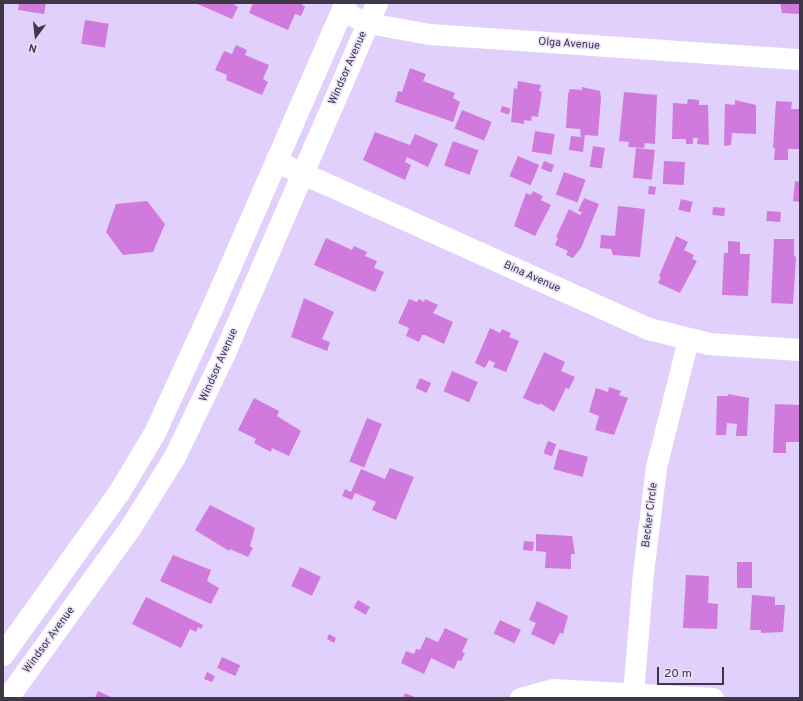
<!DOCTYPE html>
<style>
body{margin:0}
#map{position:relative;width:803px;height:701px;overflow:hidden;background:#e0d0fb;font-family:Overpass,sans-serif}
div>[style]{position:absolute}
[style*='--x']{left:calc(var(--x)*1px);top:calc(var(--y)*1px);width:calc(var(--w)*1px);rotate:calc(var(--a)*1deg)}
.building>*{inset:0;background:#d17add;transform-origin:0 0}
.street>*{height:21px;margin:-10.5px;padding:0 10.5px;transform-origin:10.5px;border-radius:10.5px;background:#fff}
.secondary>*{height:22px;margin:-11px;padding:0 11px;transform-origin:11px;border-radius:11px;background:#fff}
.primary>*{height:22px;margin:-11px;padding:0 11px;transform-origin:11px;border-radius:11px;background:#fff}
span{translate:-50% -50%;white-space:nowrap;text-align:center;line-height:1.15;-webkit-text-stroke:3px #eae1fb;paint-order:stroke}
.street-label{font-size:11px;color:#3e3748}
.frame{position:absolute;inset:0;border:4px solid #3e3748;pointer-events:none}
.north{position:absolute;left:16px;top:16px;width:40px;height:40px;-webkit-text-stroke:3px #eae1fb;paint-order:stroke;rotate:195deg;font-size:11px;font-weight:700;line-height:16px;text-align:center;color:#3e3748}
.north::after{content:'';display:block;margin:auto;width:14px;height:18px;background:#3e3748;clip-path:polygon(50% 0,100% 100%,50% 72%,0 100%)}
.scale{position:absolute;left:657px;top:667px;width:67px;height:18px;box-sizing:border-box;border:2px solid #3e3748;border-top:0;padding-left:5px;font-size:12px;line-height:14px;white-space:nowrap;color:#3e3748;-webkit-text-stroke:3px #eae1fb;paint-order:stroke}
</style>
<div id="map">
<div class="building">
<i style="clip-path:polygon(19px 3px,46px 3px,44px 14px,18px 10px)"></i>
<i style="clip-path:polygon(195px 3px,232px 3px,238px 7px,232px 19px)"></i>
<i style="clip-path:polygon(253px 3px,300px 3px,305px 7px,301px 16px,295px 14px,288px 30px,249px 13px)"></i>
<i style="clip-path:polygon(780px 3px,800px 3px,800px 14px,782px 13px)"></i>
<i style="left:85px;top:20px;width:24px;height:24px;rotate:9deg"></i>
<i style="clip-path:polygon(236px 45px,247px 50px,245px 55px,269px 65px,263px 79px,268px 82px,262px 95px,226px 80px,227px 75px,215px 70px,224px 51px,232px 54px)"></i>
<i style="clip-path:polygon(410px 68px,426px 74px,423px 81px,455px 93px,453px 98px,460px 102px,453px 122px,395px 102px,398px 91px,402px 92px)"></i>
<i style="clip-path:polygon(518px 81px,541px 85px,539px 91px,542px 92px,538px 117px,532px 116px,531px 121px,524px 120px,524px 124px,511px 122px,514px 88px,517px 89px)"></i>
<i style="clip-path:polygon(582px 87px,600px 91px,601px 98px,598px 136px,585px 135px,583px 152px,569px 150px,571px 136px,581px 137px,580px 129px,566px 128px,568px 94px,570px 89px,582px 90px)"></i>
<i style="clip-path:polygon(624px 92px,657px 95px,655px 144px,645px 143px,644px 148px,628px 147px,629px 142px,619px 141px)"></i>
<i style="clip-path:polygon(688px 99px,699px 100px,699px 105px,708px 105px,709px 145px,697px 144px,698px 138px,693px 138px,693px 144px,686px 144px,686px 139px,672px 139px,673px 103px,687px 104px)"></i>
<i style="clip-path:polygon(735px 100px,756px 105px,756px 134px,732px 133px,731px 145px,724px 146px,725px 104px,735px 105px)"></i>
<i style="clip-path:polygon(776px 101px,792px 102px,791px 109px,800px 109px,799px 149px,788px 149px,788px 160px,774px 160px,775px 148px,773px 148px)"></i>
<i style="left:502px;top:106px;width:9px;height:6px;rotate:18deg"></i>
<i style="left:462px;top:110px;width:32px;height:20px;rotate:22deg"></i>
<i style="left:535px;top:131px;width:20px;height:21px;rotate:9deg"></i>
<i style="clip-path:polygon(375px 132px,410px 145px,415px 134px,438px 144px,428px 167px,407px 157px,405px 162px,411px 165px,405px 180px,363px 160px)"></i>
<i style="left:453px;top:141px;width:27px;height:26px;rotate:20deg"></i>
<i style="left:593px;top:146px;width:12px;height:21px;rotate:9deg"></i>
<i style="left:636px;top:148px;width:19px;height:30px;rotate:6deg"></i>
<i style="left:518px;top:156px;width:23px;height:22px;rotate:23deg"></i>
<i style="left:544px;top:161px;width:11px;height:8px;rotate:22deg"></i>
<i style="left:664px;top:161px;width:21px;height:23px;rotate:3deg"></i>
<i style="left:564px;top:172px;width:23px;height:24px;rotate:20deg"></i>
<i style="clip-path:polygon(795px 181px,800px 182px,800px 202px,793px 201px)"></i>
<i style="left:649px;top:186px;width:7px;height:8px;rotate:8deg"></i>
<i style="clip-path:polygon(533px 191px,543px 196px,541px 200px,551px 205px,535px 236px,514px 226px,526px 193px,531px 195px)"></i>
<i style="clip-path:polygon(584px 198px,599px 204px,581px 248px,573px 258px,566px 255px,568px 251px,555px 245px,558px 238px,556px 237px,569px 209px,580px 215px,582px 212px,578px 211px)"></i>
<i style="left:681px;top:199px;width:12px;height:11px;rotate:14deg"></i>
<i style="clip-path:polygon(147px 201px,165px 224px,153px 252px,123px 255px,106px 232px,116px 204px)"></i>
<i style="clip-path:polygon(618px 206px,645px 209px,640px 257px,613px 255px,611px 249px,600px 248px,601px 235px,615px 236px)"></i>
<i style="left:713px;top:207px;width:12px;height:8px;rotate:5deg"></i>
<i style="left:767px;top:211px;width:14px;height:10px;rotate:4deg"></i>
<i style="clip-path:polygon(676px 236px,688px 242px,684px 250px,694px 255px,692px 259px,697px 261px,680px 293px,658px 283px,661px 277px,659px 276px)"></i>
<i style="clip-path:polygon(326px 238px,352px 250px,354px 246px,367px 252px,365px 256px,377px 261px,374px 268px,384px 272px,375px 292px,314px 265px)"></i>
<i style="clip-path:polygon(774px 239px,794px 239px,794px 256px,796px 257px,793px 304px,771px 303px)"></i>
<i style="clip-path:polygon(728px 241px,740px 242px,740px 254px,750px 254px,748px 296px,722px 295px,724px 253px,728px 253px)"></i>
<i style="clip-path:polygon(304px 298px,334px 312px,322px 339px,330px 342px,327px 351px,291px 337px)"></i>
<i style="clip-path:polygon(409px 299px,417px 302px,419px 299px,424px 302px,425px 299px,438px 305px,433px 313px,453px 322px,444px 344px,425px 335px,422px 335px,419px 342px,406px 336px,409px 328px,398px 323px)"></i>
<i style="clip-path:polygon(490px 328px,500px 333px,502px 329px,511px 333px,509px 337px,519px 341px,506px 372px,493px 367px,495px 363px,489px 360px,485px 368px,475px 363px)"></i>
<i style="clip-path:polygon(544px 352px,565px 362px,561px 371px,575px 377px,569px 389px,566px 388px,554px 412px,540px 403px,539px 405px,523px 398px)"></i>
<i style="left:452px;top:371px;width:28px;height:22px;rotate:23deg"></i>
<i style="left:420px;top:378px;width:12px;height:11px;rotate:24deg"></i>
<i style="clip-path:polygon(609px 387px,621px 391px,619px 395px,628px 398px,614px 435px,595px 430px,599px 416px,589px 412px,596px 388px,608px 392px)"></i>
<i style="clip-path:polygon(728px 394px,749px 398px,747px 436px,736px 436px,737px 424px,727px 423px,726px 435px,716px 435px,717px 396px,728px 396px)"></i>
<i style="clip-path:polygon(254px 398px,279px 411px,277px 416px,301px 431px,289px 456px,272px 448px,271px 452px,254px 443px,256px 439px,238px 430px)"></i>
<i style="clip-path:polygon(775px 404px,800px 405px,799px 442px,786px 442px,786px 453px,773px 453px)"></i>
<i style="left:367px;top:418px;width:16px;height:47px;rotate:22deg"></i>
<i style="left:548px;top:441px;width:9px;height:13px;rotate:21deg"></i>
<i style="left:559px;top:449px;width:30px;height:21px;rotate:15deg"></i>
<i style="clip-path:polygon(390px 468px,414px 477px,396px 520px,372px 510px,376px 502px,355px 493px,352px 500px,342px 496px,345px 489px,351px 492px,361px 469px,385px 479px)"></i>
<i style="clip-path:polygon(210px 505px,255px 528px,250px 546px,253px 548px,248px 557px,230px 549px,229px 551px,195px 530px)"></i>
<i style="clip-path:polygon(536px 534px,572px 536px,575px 554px,571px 554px,571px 569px,545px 568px,546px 552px,536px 551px)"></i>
<i style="left:524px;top:541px;width:10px;height:9px;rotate:6deg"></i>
<i style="clip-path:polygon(173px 555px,211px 570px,207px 581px,219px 588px,211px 604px,160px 581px)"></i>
<i style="left:737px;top:562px;width:15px;height:26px"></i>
<i style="left:300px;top:567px;width:23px;height:21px;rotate:25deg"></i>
<i style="clip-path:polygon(686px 575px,709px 576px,708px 603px,718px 604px,717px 629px,683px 628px)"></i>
<i style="clip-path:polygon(752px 595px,775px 597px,775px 605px,785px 605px,783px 632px,761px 633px,761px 630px,750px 630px)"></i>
<i style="clip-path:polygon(146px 597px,203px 625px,201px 629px,198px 627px,196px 632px,190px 629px,181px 648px,132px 624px)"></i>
<i style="left:358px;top:600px;width:14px;height:9px;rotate:30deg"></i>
<i style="clip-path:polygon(537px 601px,568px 616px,563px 634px,560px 633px,554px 645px,531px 634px,536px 623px,529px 620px)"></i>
<i style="left:500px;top:620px;width:23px;height:15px;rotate:25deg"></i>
<i style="clip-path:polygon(445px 628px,468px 639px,462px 652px,465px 653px,461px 661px,458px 660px,454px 669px,431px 658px,424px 674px,401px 663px,406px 651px,414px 654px,416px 649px,420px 650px,426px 637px,438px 642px)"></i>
<i style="clip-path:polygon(329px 634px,336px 638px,334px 643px,327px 639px)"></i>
<i style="left:222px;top:657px;width:20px;height:12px;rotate:24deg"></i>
<i style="clip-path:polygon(207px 672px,215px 676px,212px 682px,204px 679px)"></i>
<i style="clip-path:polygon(98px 691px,113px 698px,95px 698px)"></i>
<i style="clip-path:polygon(405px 693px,417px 698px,403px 698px)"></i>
</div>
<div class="street">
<i style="--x:342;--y:11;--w:29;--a:25"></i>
<i style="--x:368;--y:23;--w:63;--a:10.1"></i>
<i style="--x:430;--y:34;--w:371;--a:3.9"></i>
<i style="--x:633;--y:694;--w:121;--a:-85.3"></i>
<i style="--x:643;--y:573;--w:107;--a:-83"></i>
<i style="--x:656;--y:467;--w:131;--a:-75.9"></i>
<i style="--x:520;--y:698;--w:34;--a:-15"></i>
<i style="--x:553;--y:689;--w:160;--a:3.2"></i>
</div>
<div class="secondary">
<i style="--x:277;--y:162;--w:408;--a:24.2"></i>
<i style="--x:649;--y:329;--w:62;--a:14"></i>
<i style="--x:709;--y:344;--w:91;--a:3.8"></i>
</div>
<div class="primary">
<i style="--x:3;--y:655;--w:199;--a:-54.4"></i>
<i style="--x:119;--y:493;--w:70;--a:-59"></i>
<i style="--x:155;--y:433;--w:136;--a:-65.3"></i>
<i style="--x:212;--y:309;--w:334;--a:-66.4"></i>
<i style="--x:8;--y:698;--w:208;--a:-54.2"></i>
<i style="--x:130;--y:529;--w:85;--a:-58"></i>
<i style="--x:175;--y:457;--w:115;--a:-64.3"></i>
<i style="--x:225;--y:353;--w:382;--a:-66.5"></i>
</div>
<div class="street-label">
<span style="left:569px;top:44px;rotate:4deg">Olga Avenue</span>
<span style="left:348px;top:68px;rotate:-66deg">Windsor Avenue</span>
<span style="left:532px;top:277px;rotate:24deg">Bina Avenue</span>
<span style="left:219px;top:365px;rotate:-66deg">Windsor Avenue</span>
<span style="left:650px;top:515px;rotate:-83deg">Becker Circle</span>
<span style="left:49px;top:640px;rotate:-54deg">Windsor Avenue</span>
</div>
<div class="frame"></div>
<div class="north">N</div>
<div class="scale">20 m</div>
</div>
